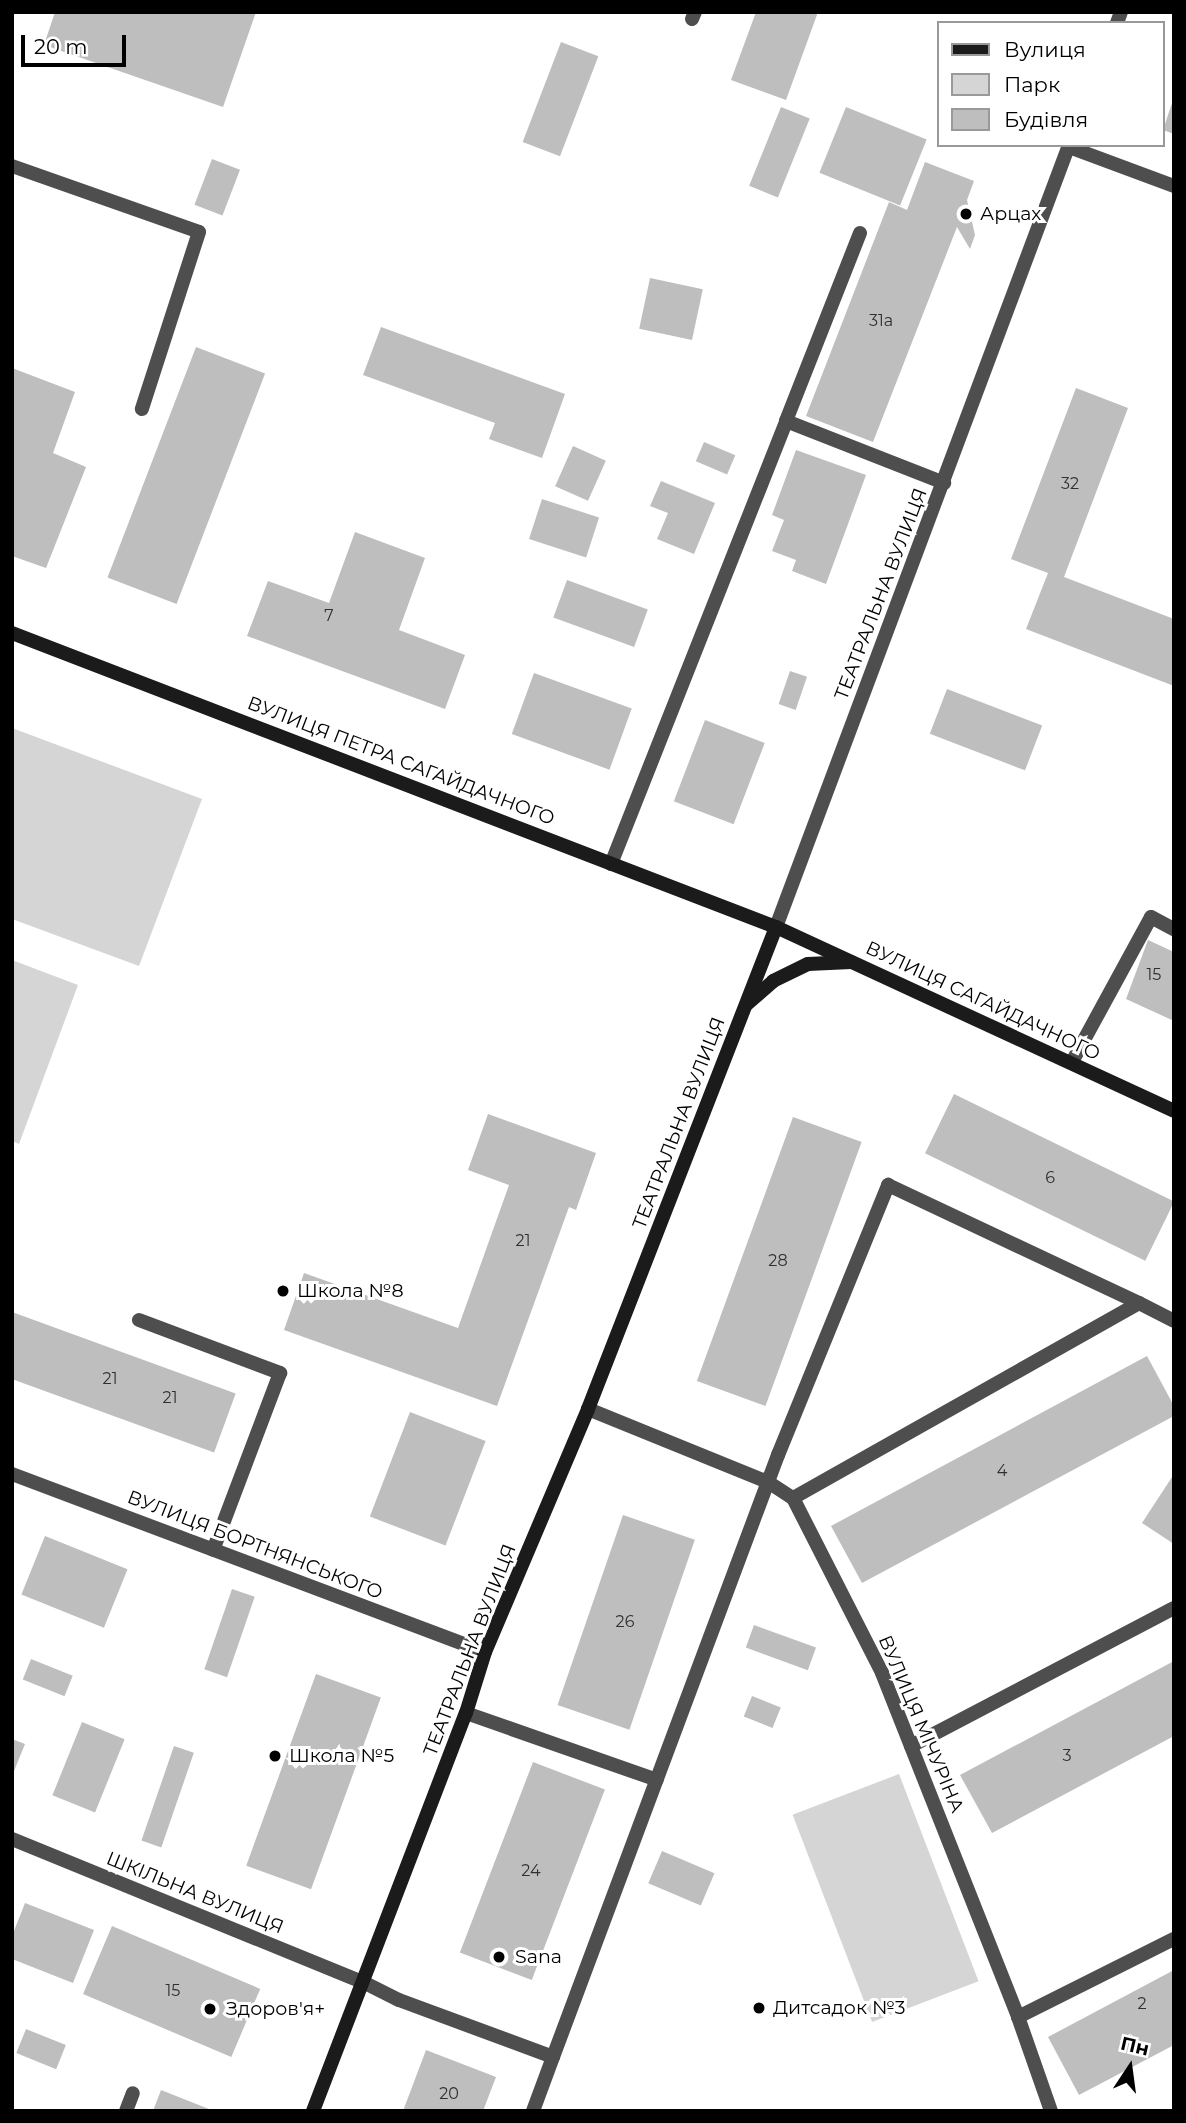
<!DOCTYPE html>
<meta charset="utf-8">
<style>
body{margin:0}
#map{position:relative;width:1186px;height:2123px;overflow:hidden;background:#fff;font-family:Montserrat,sans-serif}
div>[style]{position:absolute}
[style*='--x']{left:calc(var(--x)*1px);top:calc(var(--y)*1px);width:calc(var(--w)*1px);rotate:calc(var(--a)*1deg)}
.green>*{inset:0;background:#d5d5d5;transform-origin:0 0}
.building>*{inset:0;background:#bebebe;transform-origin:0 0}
.lane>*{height:14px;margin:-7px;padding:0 7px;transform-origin:7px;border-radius:7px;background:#4e4e4e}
.street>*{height:14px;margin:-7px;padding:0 7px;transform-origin:7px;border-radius:7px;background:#4e4e4e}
.secondary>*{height:14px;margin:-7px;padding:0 7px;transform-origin:7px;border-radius:7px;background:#1b1b1b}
.dots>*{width:19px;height:19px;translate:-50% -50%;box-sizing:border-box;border:4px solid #fff;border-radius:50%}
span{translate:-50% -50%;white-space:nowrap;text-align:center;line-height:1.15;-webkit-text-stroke:6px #fff;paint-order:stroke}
.number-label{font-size:16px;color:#303030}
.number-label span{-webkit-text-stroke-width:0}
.poi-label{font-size:19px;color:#000}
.left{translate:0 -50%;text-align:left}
.street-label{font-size:19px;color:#000}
.frame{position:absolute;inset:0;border:14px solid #000;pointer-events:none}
.legend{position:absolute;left:937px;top:21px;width:228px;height:126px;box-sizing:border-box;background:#fff;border:2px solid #999;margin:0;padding:9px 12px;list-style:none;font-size:21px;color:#000}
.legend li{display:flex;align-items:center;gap:14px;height:35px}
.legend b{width:35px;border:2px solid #999}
.north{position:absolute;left:1095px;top:2032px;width:70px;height:70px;-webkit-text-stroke:5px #fff;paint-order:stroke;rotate:13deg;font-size:19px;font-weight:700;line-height:28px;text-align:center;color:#000}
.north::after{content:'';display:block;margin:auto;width:24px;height:32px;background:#000;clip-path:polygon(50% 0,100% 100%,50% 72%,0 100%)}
.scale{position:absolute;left:21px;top:35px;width:105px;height:32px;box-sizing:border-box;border:4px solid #000;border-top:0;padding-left:9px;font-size:21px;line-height:24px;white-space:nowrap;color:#000;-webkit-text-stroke:5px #fff;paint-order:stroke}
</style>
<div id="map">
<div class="green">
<i style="clip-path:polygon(12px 728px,202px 799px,139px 966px,12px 919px)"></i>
<i style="clip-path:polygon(12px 960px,78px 985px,19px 1144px,12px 1141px)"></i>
<i style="left:899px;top:1774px;width:222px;height:114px;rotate:69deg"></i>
</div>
<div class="building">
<i style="clip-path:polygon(55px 12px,256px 12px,223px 107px,44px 45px)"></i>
<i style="clip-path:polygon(756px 12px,818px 12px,786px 100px,731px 80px)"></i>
<i style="left:561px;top:42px;width:40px;height:107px;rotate:21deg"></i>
<i style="clip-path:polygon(1174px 97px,1174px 134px,1163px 130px)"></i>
<i style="left:781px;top:107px;width:31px;height:85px;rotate:22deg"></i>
<i style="left:846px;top:107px;width:87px;height:71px;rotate:22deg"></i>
<i style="left:212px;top:159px;width:30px;height:49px;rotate:21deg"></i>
<i style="clip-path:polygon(925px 162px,974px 181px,967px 200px,975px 235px,970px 249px,957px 227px,873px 442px,806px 416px,889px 202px,907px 210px)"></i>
<i style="left:650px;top:278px;width:54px;height:52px;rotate:12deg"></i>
<i style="clip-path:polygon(381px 327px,565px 394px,542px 458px,489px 439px,495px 423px,363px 375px)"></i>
<i style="left:196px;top:347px;width:74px;height:247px;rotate:21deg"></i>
<i style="clip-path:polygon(12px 368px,75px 392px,53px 453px,86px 467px,46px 568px,12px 556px)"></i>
<i style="clip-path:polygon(1076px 388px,1128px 408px,1064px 577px,1174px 619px,1174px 686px,1026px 629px,1048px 573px,1011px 559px)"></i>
<i style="left:704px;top:442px;width:34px;height:21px;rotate:23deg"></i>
<i style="left:573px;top:446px;width:36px;height:44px;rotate:24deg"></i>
<i style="clip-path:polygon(796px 450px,866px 475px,826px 584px,792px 571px,796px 560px,772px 551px,784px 520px,772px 515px)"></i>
<i style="clip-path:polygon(661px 481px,715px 503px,694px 554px,657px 539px,668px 513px,650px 506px)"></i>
<i style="left:542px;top:499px;width:60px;height:42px;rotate:18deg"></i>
<i style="clip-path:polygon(355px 532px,425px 558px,399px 630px,465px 655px,445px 709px,247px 636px,268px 581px,329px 603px)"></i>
<i style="left:567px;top:580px;width:86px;height:40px;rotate:20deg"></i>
<i style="left:790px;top:671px;width:18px;height:35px;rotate:19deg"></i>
<i style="left:534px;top:673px;width:104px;height:65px;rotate:20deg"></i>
<i style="left:947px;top:689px;width:102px;height:48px;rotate:21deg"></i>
<i style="left:705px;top:720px;width:64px;height:87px;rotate:21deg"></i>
<i style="clip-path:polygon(1148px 940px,1174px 952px,1174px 1021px,1126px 999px)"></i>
<i style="left:954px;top:1094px;width:245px;height:66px;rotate:26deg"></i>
<i style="clip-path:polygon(488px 1114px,596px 1153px,576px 1210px,569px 1207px,497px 1406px,284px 1330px,304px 1273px,458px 1328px,509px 1185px,468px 1170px)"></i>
<i style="left:793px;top:1117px;width:73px;height:281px;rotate:20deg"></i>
<i style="left:12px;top:1312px;width:238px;height:63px;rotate:20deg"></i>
<i style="clip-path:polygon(1147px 1356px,1174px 1406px,1174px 1416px,862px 1583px,831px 1526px)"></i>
<i style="left:410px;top:1412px;width:81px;height:112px;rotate:21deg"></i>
<i style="clip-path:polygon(1174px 1474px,1174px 1544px,1142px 1523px)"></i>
<i style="left:623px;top:1515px;width:76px;height:201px;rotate:19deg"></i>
<i style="left:45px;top:1536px;width:89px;height:63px;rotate:22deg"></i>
<i style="left:232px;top:1589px;width:24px;height:85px;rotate:19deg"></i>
<i style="left:754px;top:1625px;width:66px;height:24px;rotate:20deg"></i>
<i style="left:31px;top:1659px;width:45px;height:22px;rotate:22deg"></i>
<i style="clip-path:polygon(1174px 1661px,1174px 1736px,992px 1833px,960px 1775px)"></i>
<i style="left:316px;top:1674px;width:69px;height:204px;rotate:20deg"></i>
<i style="left:752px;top:1696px;width:31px;height:22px;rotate:22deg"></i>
<i style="left:82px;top:1722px;width:46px;height:79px;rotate:22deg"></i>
<i style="clip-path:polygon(12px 1739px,25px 1744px,12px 1776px)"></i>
<i style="left:174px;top:1746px;width:21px;height:100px;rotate:19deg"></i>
<i style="left:533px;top:1762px;width:77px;height:204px;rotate:21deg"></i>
<i style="left:662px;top:1851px;width:57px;height:35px;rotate:23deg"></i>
<i style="clip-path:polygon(25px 1903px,94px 1930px,73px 1983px,12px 1959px,12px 1936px)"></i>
<i style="left:112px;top:1926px;width:161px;height:74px;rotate:23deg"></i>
<i style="clip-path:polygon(1174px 1970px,1174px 2045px,1079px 2095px,1048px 2037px)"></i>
<i style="left:26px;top:2029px;width:43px;height:26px;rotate:22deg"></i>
<i style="clip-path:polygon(426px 2050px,496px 2077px,483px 2111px,403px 2111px)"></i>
<i style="clip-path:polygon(161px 2090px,214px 2111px,153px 2111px)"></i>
</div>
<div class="lane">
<i style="--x:692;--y:19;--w:8;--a:-67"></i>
<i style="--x:1069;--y:147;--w:112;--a:20.4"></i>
<i style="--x:12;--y:166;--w:198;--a:19.4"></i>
<i style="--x:199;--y:232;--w:186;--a:107.9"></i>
<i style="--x:860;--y:233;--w:202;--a:111.5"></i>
<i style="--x:786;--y:421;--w:170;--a:21.4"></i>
<i style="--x:611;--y:864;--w:476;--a:-68.4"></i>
<i style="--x:1072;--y:1062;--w:165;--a:-61.4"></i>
<i style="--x:1151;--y:917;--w:26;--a:28"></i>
<i style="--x:139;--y:1320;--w:151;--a:20.6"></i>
<i style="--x:280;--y:1373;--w:189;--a:110.7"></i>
<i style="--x:793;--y:1498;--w:397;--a:-29.4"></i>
<i style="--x:1139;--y:1303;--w:39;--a:27"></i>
<i style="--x:466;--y:1713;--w:202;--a:19.3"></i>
<i style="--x:911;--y:1746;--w:297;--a:-27.7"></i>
<i style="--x:363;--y:1982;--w:40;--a:26.6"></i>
<i style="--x:399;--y:2000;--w:164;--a:20.3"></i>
<i style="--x:553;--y:2057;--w:643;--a:-69.51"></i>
<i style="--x:778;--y:1455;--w:292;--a:-67.8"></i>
<i style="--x:888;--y:1185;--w:277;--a:25.2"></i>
<i style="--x:126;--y:2111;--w:19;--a:-69"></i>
<i style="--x:533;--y:2111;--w:58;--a:-69.7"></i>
<i style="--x:1051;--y:2111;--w:100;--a:-109.3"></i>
<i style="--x:1018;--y:2017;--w:174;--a:-26.6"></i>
</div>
<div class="street">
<i style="--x:1117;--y:23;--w:12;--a:-70"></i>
<i style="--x:776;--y:927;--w:835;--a:-69.46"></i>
<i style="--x:588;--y:1409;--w:194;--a:22.1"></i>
<i style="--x:768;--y:1482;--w:30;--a:33"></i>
<i style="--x:793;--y:1498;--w:196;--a:63"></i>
<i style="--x:882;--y:1673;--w:370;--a:68.4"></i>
<i style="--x:12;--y:1474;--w:505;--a:20.62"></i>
<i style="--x:12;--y:1839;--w:379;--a:22.2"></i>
</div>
<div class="secondary">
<i style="--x:12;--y:633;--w:819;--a:21.05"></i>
<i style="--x:776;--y:927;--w:438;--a:24.8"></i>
<i style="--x:747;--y:1004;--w:35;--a:-41"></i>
<i style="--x:773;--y:981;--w:39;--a:-26"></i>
<i style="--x:808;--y:964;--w:43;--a:-2.7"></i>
<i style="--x:313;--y:2111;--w:426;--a:-69"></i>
<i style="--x:466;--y:1713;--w:64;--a:-72.7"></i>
<i style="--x:485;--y:1652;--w:264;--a:-67"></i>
<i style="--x:588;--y:1409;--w:517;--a:-68.69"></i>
</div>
<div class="dots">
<i style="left:966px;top:214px;background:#000"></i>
<i style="left:283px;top:1291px;background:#000"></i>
<i style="left:275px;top:1756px;background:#000"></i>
<i style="left:499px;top:1957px;background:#000"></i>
<i style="left:759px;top:2008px;background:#000"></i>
<i style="left:210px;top:2009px;background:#000"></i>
</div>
<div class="number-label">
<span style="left:881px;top:321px">31а</span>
<span style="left:1070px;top:484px">32</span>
<span style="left:329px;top:616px">7</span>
<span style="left:1154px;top:975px">15</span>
<span style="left:1050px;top:1178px">6</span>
<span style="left:523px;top:1241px">21</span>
<span style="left:778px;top:1261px">28</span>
<span style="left:110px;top:1379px">21</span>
<span style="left:170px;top:1398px">21</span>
<span style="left:1002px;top:1471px">4</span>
<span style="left:625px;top:1622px">26</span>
<span style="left:1067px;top:1756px">3</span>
<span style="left:531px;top:1871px">24</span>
<span style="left:173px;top:1991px">15</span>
<span style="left:1142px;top:2004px">2</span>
<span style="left:449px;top:2094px">20</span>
</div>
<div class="poi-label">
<span class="left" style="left:980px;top:214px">Арцах</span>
<span class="left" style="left:297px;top:1291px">Школа №8</span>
<span class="left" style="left:289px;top:1756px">Школа №5</span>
<span class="left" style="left:515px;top:1957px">Sana</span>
<span class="left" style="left:773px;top:2008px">Дитсадок №3</span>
<span class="left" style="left:226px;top:2009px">Здоров'я+</span>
</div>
<div class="street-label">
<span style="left:881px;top:594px;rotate:-69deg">ТЕАТРАЛЬНА ВУЛИЦЯ</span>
<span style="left:401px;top:761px;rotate:21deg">ВУЛИЦЯ ПЕТРА САГАЙДАЧНОГО</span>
<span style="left:983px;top:1001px;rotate:25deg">ВУЛИЦЯ САГАЙДАЧНОГО</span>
<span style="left:679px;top:1123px;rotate:-69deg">ТЕАТРАЛЬНА ВУЛИЦЯ</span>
<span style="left:255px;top:1545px;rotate:21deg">ВУЛИЦЯ БОРТНЯНСЬКОГО</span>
<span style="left:470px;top:1650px;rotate:-69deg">ТЕАТРАЛЬНА ВУЛИЦЯ</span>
<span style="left:921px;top:1724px;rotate:67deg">ВУЛИЦЯ МІЧУРІНА</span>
<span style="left:195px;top:1893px;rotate:22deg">ШКІЛЬНА ВУЛИЦЯ</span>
</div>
<div class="frame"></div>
<ul class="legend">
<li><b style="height:9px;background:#1b1b1b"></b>Вулиця</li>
<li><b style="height:19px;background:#d5d5d5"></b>Парк</li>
<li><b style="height:19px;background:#bebebe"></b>Будівля</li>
</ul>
<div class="north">Пн</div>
<div class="scale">20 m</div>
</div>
